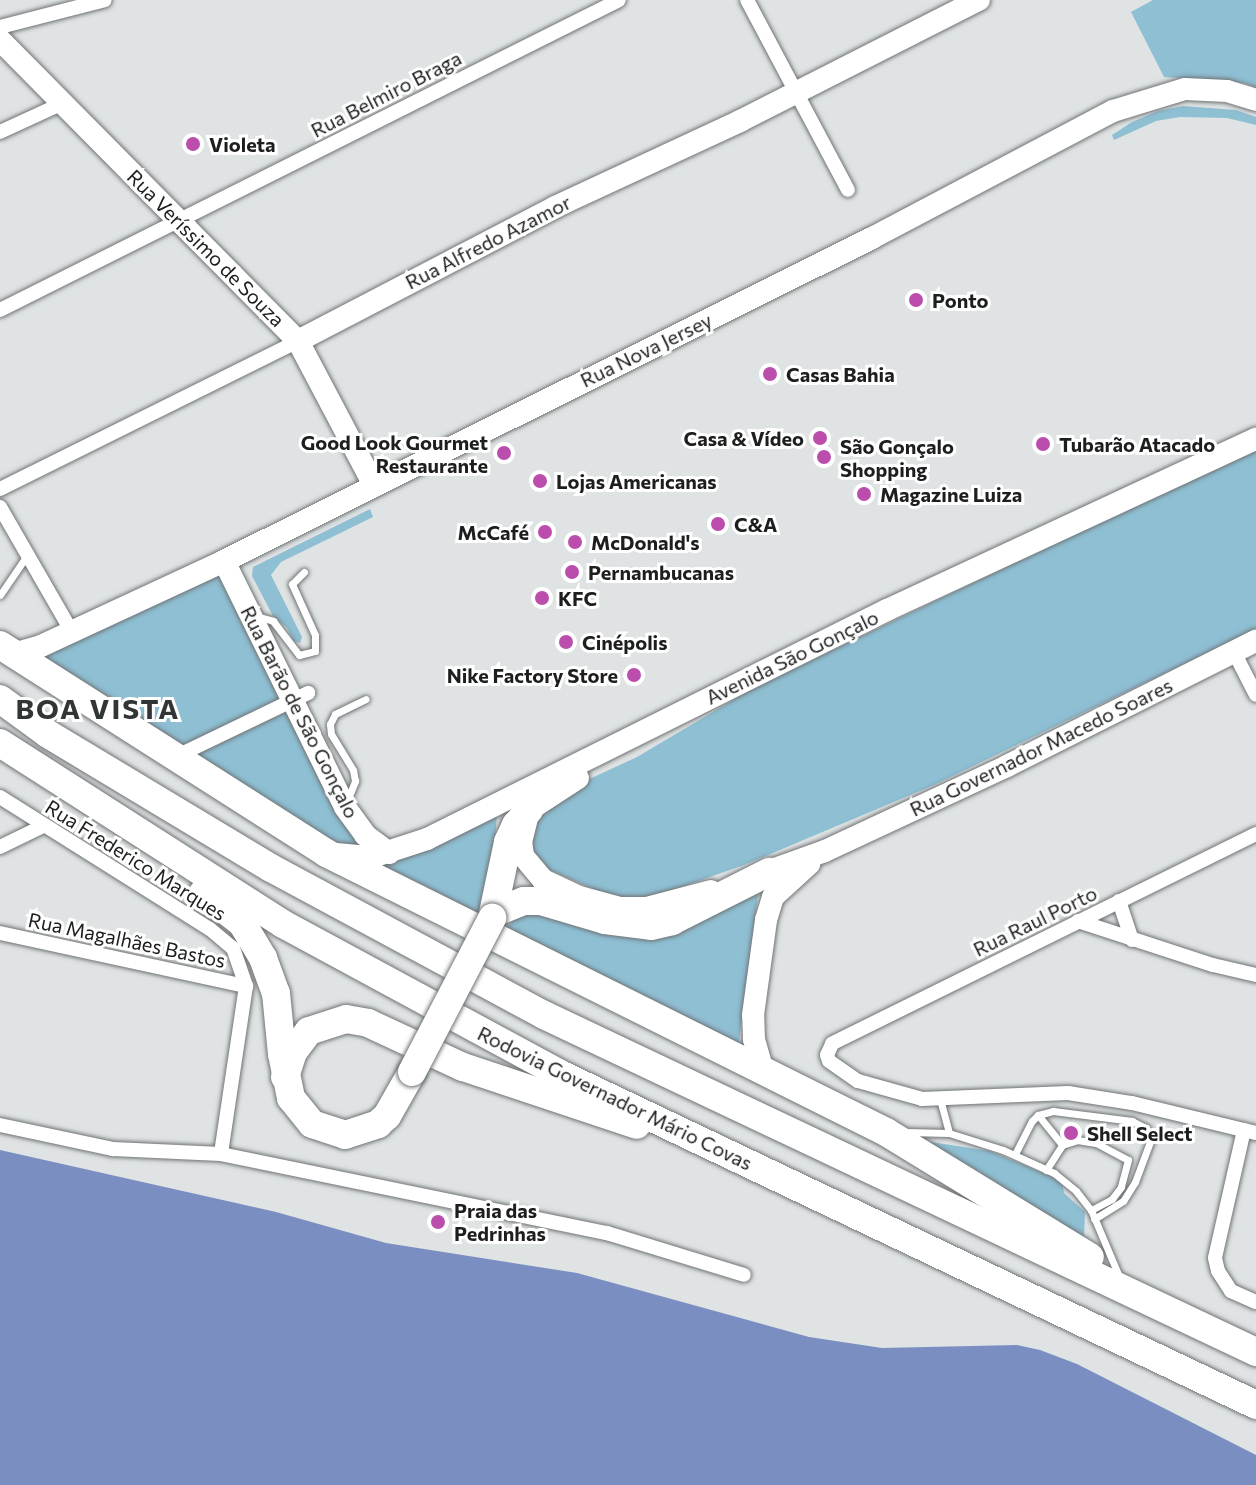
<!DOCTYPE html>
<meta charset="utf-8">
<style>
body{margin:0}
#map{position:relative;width:1256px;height:1485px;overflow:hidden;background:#dfe3e4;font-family:Commissioner,sans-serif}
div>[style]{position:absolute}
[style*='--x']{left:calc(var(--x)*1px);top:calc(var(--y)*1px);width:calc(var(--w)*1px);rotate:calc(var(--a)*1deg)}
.green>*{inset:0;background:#8ebfd3}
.water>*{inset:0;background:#7b8ec1}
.roads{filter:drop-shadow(0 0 2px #707375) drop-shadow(0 0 2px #707375)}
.lane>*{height:7px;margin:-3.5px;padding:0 3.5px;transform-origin:3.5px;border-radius:3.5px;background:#fff}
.street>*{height:14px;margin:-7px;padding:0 7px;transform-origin:7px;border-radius:7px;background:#fff}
.secondary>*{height:22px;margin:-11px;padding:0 11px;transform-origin:11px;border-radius:11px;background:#fff}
.highway>*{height:28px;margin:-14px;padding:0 14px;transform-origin:14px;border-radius:14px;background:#fff}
.bridges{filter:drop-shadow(0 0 2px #707375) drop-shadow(0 0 2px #707375)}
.highway-bridge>*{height:28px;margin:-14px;padding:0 14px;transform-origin:14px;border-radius:14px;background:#fff}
.dots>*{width:22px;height:22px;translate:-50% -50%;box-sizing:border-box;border:4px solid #fff;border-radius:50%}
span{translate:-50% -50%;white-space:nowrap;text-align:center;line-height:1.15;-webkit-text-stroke:6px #fff;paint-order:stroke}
.street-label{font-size:20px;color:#1d1e1f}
.poi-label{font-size:20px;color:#1d1e1f;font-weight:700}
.left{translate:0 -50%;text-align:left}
.right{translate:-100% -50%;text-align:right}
.district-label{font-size:28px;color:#313536;font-weight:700;letter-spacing:2px}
</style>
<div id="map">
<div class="green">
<i style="clip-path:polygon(1153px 0,1256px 0,1256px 88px,1245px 83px,1164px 77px,1131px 12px)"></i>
<i style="clip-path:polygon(1183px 106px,1236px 110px,1256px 117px,1256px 125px,1227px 118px,1180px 117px,1156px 121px,1114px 140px,1112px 135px,1132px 122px,1158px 111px)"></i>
<i style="clip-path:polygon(1256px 447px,1256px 629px,934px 785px,744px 865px,664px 893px,636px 899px,612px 897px,538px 865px,529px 853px,532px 817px,583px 782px,637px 757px,750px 690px)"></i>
<i style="clip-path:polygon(370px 509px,373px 517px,281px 562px,271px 575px,302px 637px,300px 643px,294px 641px,287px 628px,273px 616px,252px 576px,253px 567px)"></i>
<i style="clip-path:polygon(217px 572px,340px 821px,369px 848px,329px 845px,54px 672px,45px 657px)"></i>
<i style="clip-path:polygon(497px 814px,493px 869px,481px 921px,365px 864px)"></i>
<i style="clip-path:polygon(760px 880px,738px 1049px,502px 933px,517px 916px,540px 911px,642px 937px)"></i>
<i style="clip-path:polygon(911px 1139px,990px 1151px,1062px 1181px,1064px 1193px,1085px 1212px,1084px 1238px)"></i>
</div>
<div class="water">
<i style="clip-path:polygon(0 1150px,276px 1212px,386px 1243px,577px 1273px,809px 1337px,882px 1348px,1017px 1345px,1040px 1350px,1077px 1364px,1256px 1455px,1256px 1485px,0 1485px)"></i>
</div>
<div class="roads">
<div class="lane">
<i style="--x:0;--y:595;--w:50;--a:-55.7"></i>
<i style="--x:256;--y:616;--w:18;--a:16"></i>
<i style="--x:273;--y:621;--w:43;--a:52.6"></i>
<i style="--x:299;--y:655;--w:16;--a:-14"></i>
<i style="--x:315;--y:651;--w:16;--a:-90"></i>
<i style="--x:315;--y:635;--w:56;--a:-114.3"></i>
<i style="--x:292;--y:584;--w:17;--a:-45"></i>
<i style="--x:347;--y:801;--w:22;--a:-68"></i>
<i style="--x:355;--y:781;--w:11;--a:-100"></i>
<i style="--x:353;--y:770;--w:42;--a:-121.4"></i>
<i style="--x:331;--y:734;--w:10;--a:-96"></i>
<i style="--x:330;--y:724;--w:11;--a:-63"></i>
<i style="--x:335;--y:714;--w:34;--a:-26"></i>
<i style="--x:940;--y:1099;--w:35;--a:75"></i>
<i style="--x:1038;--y:1115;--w:38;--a:51"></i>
<i style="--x:906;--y:1132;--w:43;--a:1.3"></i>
<i style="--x:949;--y:1133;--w:57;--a:17.5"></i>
<i style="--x:1003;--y:1150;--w:56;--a:24.3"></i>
<i style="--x:1054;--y:1173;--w:28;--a:39"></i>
<i style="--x:1076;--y:1191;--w:24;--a:52"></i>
<i style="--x:1091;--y:1210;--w:69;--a:67.1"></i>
<i style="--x:1015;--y:1154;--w:37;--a:-63"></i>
<i style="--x:1032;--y:1121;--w:8;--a:-45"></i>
<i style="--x:1038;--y:1115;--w:16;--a:-15"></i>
<i style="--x:1053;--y:1111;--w:80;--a:7.2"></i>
<i style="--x:1132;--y:1121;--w:16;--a:27"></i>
<i style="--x:1146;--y:1128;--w:12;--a:66"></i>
<i style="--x:1151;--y:1139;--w:46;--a:110.4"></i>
<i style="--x:1135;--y:1182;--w:22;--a:122"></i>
<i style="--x:1123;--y:1201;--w:34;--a:148"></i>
<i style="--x:1046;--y:1170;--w:30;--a:-57"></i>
<i style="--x:1062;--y:1145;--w:16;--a:-18"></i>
<i style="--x:1077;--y:1140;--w:19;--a:9"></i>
<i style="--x:1096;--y:1143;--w:36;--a:28"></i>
<i style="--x:1128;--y:1160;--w:28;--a:105"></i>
<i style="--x:1121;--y:1187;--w:15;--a:127"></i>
<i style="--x:1112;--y:1199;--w:24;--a:152"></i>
</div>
<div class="street">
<i style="--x:747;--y:0;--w:215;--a:62"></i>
<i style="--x:0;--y:27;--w:108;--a:-14.4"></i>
<i style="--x:0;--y:132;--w:67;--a:-24.7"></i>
<i style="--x:0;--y:310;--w:692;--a:-26.6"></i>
<i style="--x:0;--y:489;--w:333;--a:-26.4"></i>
<i style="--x:0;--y:507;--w:144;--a:60.1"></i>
<i style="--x:1234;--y:652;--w:48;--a:62.9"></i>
<i style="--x:175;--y:757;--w:148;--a:-25.7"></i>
<i style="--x:0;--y:797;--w:248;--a:32.2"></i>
<i style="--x:210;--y:929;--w:30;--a:40"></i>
<i style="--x:233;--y:948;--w:40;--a:71.1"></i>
<i style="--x:246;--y:986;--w:170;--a:98.5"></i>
<i style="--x:1256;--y:834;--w:473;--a:153.7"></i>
<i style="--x:832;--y:1044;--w:12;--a:114"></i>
<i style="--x:827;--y:1055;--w:6;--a:72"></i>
<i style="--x:829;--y:1061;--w:35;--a:35"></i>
<i style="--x:858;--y:1081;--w:66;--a:15.7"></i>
<i style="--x:922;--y:1099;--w:146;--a:-2.4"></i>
<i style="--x:1068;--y:1093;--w:65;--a:8.9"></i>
<i style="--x:1132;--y:1103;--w:128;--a:13.6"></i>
<i style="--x:0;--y:847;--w:48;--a:-26"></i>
<i style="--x:1119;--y:901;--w:41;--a:71.6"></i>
<i style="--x:1078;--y:921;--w:142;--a:18.1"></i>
<i style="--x:1213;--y:965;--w:44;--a:13.1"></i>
<i style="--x:0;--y:933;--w:252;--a:12.2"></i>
<i style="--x:0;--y:1125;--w:116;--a:12"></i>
<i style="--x:113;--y:1149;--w:108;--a:2.7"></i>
<i style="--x:221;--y:1154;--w:394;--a:11.6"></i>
<i style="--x:607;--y:1233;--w:143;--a:17"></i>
<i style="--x:1244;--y:1130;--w:131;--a:102.8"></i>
<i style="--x:1215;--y:1258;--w:13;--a:77"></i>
<i style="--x:1218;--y:1271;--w:24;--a:57"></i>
<i style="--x:1231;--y:1291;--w:27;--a:24"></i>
</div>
<div class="secondary">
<i style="--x:0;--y:40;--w:424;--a:45.3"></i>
<i style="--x:298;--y:341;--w:163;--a:62.2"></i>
<i style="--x:298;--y:341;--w:290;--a:-27.5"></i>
<i style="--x:555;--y:207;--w:204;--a:-24.9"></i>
<i style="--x:740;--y:121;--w:268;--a:-26.9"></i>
<i style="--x:224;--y:561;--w:274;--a:63.8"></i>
<i style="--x:345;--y:807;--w:34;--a:54"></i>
<i style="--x:365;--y:835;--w:30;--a:37"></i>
<i style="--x:13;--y:654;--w:29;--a:-16"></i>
<i style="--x:41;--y:646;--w:202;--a:-24.9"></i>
<i style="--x:224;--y:561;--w:724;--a:-26.49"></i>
<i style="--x:872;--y:238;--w:272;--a:-27.8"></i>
<i style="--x:1113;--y:111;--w:75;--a:-17"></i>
<i style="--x:1185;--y:89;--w:42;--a:2.7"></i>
<i style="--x:1227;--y:91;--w:30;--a:17"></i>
<i style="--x:578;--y:778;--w:59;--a:146.9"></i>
<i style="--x:529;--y:810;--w:32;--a:104"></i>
<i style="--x:521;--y:841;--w:15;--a:82"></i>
<i style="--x:523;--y:856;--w:31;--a:50"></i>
<i style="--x:543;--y:880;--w:40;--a:25"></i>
<i style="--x:579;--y:897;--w:42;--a:15"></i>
<i style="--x:620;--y:908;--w:27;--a:0"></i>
<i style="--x:647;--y:908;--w:66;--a:-14.9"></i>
<i style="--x:336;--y:854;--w:36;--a:5"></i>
<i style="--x:372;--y:857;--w:58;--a:-18.1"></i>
<i style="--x:427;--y:839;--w:514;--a:-26.47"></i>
<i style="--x:887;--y:610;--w:407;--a:-24.9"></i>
<i style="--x:755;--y:876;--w:74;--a:-19.7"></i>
<i style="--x:825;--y:851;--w:201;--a:-25"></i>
<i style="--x:1007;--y:766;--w:279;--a:-26.7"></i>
<i style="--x:763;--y:1071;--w:33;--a:-106"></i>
<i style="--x:754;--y:1039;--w:24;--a:-92"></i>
<i style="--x:753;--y:1015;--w:96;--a:-82.2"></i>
<i style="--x:766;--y:920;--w:24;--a:-73"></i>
<i style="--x:773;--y:897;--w:49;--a:-42.5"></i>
</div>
<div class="highway">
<i style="--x:0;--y:645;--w:387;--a:32.5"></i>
<i style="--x:326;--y:853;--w:626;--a:26.48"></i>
<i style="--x:886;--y:1132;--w:239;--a:31.5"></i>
<i style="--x:0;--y:699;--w:59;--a:36.1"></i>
<i style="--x:48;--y:734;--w:260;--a:31"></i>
<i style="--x:271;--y:868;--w:310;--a:28.3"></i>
<i style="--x:544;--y:1015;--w:788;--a:25.33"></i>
<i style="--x:0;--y:743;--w:336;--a:32.6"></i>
<i style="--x:283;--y:924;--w:315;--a:28.4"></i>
<i style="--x:560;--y:1074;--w:771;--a:25.43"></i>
<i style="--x:203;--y:893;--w:49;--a:37.6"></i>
<i style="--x:242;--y:923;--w:41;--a:59"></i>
<i style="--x:263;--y:958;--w:37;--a:70"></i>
<i style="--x:276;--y:993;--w:61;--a:84.4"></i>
<i style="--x:282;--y:1054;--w:45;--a:78.4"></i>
<i style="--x:291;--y:1098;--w:33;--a:51"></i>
<i style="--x:312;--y:1124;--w:35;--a:18"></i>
<i style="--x:345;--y:1135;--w:35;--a:-18"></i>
<i style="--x:378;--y:1124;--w:12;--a:-42"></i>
<i style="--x:387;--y:1116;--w:51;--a:-60.4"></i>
<i style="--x:494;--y:913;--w:32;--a:-22"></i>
<i style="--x:524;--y:901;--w:17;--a:0"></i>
<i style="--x:541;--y:901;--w:67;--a:16.5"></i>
<i style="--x:605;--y:920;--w:46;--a:7.4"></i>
<i style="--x:651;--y:926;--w:22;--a:-13"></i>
<i style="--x:672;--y:921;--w:109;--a:-26.8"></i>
<i style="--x:492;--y:918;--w:78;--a:-78.1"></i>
<i style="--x:508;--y:842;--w:19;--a:-65"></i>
<i style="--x:516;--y:825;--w:20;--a:-49"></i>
<i style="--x:285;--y:1077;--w:26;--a:-72"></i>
<i style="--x:293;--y:1052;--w:26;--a:-53"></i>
<i style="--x:309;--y:1031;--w:39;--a:-18"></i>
<i style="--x:346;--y:1019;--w:22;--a:10"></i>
<i style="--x:368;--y:1023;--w:105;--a:24.9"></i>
<i style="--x:463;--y:1067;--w:183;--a:18.4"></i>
</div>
</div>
<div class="bridges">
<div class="highway-bridge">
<i style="--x:412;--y:1072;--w:174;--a:-62.5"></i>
</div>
</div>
<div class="dots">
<i style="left:193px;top:144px;background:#bb4dac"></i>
<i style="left:916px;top:300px;background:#bb4dac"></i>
<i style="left:770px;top:374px;background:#bb4dac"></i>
<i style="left:820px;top:438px;background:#bb4dac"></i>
<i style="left:1043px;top:444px;background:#bb4dac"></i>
<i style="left:504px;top:453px;background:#bb4dac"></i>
<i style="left:824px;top:457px;background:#bb4dac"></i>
<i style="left:540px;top:481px;background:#bb4dac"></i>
<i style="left:864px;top:494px;background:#bb4dac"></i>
<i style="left:718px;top:524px;background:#bb4dac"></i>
<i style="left:545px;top:532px;background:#bb4dac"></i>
<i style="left:575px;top:542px;background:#bb4dac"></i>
<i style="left:572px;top:572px;background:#bb4dac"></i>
<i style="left:542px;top:598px;background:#bb4dac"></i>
<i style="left:566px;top:642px;background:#bb4dac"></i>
<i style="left:634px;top:675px;background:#bb4dac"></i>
<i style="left:1071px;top:1133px;background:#bb4dac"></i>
<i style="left:438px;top:1222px;background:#bb4dac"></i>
</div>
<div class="street-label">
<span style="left:386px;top:94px;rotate:-27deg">Rua Belmiro Braga</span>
<span style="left:488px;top:242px;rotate:-27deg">Rua Alfredo Azamor</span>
<span style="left:206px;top:248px;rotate:45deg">Rua Veríssimo de Souza</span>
<span style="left:646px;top:350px;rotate:-26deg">Rua Nova Jersey</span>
<span style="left:792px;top:657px;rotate:-26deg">Avenida São Gonçalo</span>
<span style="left:300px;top:712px;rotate:63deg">Rua Barão de São Gonçalo</span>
<span style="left:1041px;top:747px;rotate:-26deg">Rua Governador Macedo Soares</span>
<span style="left:136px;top:860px;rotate:32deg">Rua Frederico Marques</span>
<span style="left:1035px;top:921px;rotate:-26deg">Rua Raul Porto</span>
<span style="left:127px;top:940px;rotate:12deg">Rua Magalhães Bastos</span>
<span style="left:615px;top:1098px;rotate:26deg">Rodovia Governador Mário Covas</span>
</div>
<div class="poi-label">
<span class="left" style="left:209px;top:144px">Violeta</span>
<span class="left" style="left:932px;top:300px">Ponto</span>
<span class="left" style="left:786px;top:374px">Casas Bahia</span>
<span class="right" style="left:804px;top:438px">Casa &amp; Vídeo</span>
<span class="right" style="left:488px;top:454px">Good Look Gourmet<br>Restaurante</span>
<span class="left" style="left:1059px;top:444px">Tubarão Atacado</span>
<span class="left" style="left:840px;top:458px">São Gonçalo<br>Shopping</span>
<span class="left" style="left:556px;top:481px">Lojas Americanas</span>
<span class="left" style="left:880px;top:494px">Magazine Luiza</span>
<span class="left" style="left:734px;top:524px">C&amp;A</span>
<span class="right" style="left:529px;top:532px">McCafé</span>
<span class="left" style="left:591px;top:542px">McDonald's</span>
<span class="left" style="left:588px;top:572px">Pernambucanas</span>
<span class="left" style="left:558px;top:598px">KFC</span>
<span class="left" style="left:582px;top:642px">Cinépolis</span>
<span class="right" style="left:618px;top:675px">Nike Factory Store</span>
<span class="left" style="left:1087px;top:1133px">Shell Select</span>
<span class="left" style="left:454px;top:1222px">Praia das<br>Pedrinhas</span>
</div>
<div class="district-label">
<span style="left:98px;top:708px">BOA VISTA</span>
</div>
</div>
